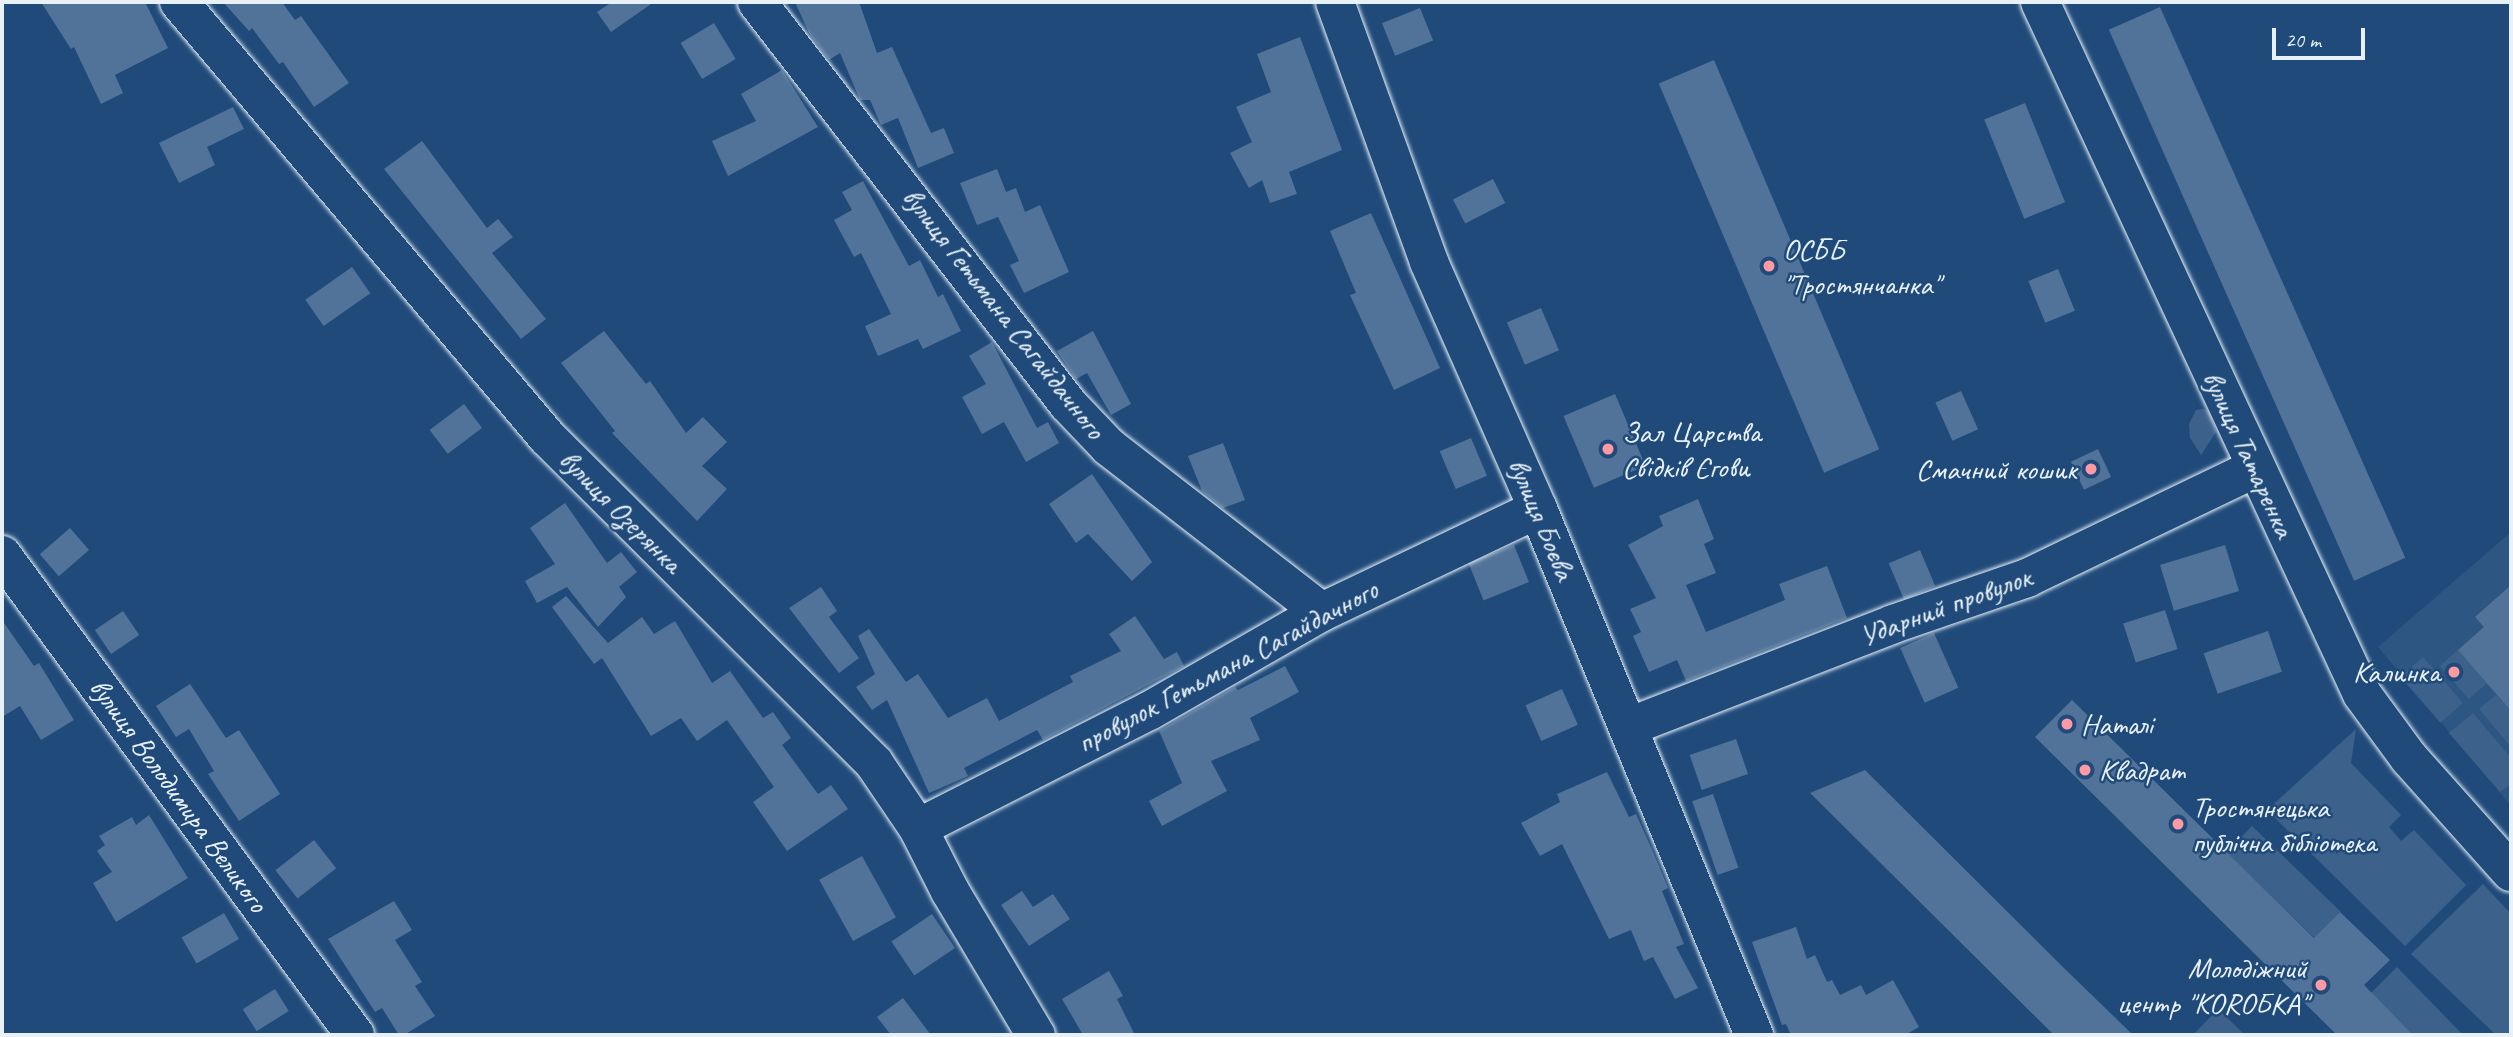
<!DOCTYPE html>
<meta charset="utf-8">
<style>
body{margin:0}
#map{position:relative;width:2513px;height:1037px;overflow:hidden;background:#1f4a7a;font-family:Caveat,sans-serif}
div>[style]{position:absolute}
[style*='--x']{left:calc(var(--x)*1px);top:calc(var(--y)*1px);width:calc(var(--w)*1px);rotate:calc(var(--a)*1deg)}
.built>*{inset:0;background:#2e5683}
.green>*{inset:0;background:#3c628c;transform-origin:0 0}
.building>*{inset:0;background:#517399;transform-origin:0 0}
.roads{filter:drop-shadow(0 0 2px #e8f1f8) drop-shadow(0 0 2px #e8f1f8)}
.minor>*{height:38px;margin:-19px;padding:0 19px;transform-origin:19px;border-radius:19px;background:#1f4a7a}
.major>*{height:38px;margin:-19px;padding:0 19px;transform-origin:19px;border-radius:19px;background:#1f4a7a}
.dots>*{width:19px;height:19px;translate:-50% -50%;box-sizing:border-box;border:4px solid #1f4a7a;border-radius:50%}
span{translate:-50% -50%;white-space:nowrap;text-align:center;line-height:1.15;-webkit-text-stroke:5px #1f4a7a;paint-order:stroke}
.poi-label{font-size:30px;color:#e8f1f8}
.left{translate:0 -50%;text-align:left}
.right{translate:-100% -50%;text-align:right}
.street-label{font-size:30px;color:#e8f1f8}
.frame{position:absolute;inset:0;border:4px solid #e8f1f8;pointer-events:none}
.scale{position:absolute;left:2272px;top:28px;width:93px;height:32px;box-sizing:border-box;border:4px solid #e8f1f8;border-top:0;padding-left:9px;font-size:21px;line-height:24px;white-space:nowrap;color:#e8f1f8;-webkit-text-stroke:5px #1f4a7a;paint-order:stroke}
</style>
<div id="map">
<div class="built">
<i style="clip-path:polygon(2511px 532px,2511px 806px,2378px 647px)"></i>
</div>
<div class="green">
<i style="clip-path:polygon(2203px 409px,2210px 412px,2216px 432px,2201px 455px,2190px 438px,2189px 424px,2196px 410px)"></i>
<i style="left:2458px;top:650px;width:44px;height:24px;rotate:49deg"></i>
<i style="left:2423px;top:657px;width:61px;height:30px;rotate:49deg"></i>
<i style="clip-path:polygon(2496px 695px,2511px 711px,2511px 747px,2479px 709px)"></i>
<i style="clip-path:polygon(2473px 713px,2511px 758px,2511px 784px,2500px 792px,2449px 733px)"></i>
<i style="clip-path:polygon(2356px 729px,2351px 763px,2401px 815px,2389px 827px,2401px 841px,2414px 830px,2466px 885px,2405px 946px,2267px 810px)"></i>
<i style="left:2252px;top:826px;width:123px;height:37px;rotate:44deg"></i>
<i style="clip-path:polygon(2483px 884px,2511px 914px,2511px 1035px,2496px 1035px,2411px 954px)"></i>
<i style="clip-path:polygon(2397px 967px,2463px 1035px,2413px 1035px,2371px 993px)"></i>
<i style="clip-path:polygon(2218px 1009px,2245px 1035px,2193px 1035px)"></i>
</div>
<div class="building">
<i style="clip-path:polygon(41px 2px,145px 2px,168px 48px,115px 75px,123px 93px,101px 104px,74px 47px,71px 49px)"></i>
<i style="clip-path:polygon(223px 2px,282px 2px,295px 20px,301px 16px,349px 83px,314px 107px,283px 62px,279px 64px,252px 28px,249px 31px)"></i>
<i style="clip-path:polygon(612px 2px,654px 2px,611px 32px,597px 12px)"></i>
<i style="clip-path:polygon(795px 2px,859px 2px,877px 53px,892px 47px,931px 133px,944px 128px,954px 153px,918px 168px,898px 118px,881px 125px,870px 100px,860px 100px,840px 53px,829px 60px,809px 33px)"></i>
<i style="left:2160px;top:7px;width:603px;height:56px;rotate:66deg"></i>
<i style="left:1420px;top:8px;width:35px;height:41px;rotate:68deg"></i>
<i style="left:714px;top:23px;width:42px;height:39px;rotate:59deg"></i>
<i style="clip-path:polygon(1300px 37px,1342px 150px,1289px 172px,1297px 194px,1270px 203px,1262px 180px,1249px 188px,1230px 153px,1252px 142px,1236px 107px,1271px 92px,1257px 54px)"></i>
<i style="left:1714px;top:60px;width:423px;height:60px;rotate:67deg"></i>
<i style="clip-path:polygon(782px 70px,818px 127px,728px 176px,712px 141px,756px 121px,741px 94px)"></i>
<i style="left:2025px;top:103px;width:107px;height:44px;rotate:68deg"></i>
<i style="clip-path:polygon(233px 107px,244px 129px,207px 147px,215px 165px,179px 183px,159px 143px)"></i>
<i style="clip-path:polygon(422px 141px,487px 228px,498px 219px,513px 237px,492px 253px,546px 319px,521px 339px,384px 169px)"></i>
<i style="clip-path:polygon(997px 169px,1006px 192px,1016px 188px,1025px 212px,1040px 205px,1069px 272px,1024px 293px,1010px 265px,1019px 261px,998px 217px,977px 225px,960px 183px)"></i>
<i style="left:1493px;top:179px;width:27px;height:45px;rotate:63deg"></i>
<i style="clip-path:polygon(863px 181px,909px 266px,920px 260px,938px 297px,943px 294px,961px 331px,923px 349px,918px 339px,878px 356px,865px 326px,891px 314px,861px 253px,854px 257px,834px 220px,852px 210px,842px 192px)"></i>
<i style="clip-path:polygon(1371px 213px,1440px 368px,1394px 390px,1350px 295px,1356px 293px,1330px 231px)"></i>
<i style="left:352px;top:267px;width:32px;height:57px;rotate:55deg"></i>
<i style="left:2058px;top:269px;width:45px;height:32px;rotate:68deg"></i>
<i style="left:1541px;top:308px;width:46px;height:37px;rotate:67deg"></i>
<i style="clip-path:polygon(604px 331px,646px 384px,650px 381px,686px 433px,703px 417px,727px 442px,702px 466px,727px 489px,697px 521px,612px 433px,615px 431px,561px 363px)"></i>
<i style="clip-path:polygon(1093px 331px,1131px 404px,1111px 415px,1087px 373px,1076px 379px,1057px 351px)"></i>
<i style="clip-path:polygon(992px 342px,1037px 428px,1048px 422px,1059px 443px,1026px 462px,1004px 422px,982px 434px,962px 397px,986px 384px,969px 356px)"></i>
<i style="left:1961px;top:391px;width:42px;height:28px;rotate:66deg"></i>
<i style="left:1615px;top:394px;width:78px;height:56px;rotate:67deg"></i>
<i style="left:464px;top:404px;width:30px;height:43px;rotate:53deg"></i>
<i style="left:1471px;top:438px;width:41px;height:34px;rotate:67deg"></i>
<i style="clip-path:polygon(1223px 443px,1245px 500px,1223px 508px,1202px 491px,1188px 456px)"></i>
<i style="left:2098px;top:449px;width:31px;height:30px;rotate:65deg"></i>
<i style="clip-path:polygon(1092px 474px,1152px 562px,1132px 581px,1088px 534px,1076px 543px,1049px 504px)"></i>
<i style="clip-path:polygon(1698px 499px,1714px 539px,1704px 544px,1716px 573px,1686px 585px,1706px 632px,1785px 600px,1779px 584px,1827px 566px,1847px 618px,1686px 681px,1677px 660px,1649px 672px,1633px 636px,1641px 632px,1630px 609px,1656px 598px,1628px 545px,1663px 526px,1659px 516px)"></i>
<i style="clip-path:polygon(565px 503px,607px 563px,621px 552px,637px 572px,619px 587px,626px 597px,598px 627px,567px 587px,537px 603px,525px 581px,555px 564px,530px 528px)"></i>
<i style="left:70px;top:528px;width:29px;height:40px;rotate:49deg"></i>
<i style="left:1514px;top:545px;width:40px;height:49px;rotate:68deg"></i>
<i style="left:2225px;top:545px;width:48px;height:68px;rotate:73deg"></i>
<i style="left:1920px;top:550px;width:39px;height:34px;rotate:67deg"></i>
<i style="clip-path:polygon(2511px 585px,2511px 711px,2458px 650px,2484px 627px,2475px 617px)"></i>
<i style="clip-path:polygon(821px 587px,837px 611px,829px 617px,859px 658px,839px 673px,789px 608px)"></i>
<i style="clip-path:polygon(566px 596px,608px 643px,642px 617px,654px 634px,675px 621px,712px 683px,730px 671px,763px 718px,773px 712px,791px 738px,782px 745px,818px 794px,831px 785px,848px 809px,787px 851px,753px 802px,774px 787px,727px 720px,697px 741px,681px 718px,651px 736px,602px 658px,594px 664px,552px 607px)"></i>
<i style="left:2165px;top:610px;width:41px;height:44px;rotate:72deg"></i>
<i style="left:123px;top:611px;width:29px;height:34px;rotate:56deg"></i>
<i style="clip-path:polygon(1135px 616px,1164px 659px,1177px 652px,1184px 666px,1043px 740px,1037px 730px,964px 768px,968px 776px,929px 793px,887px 700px,872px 710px,856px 687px,875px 674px,858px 636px,869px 629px,906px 682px,918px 674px,948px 718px,987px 698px,999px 721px,1073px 682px,1070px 676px,1121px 651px,1109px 634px)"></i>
<i style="clip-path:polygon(2px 620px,34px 666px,39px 663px,74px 720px,41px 740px,20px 706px,2px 717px)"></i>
<i style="left:2268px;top:631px;width:43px;height:68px;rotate:71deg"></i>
<i style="left:1934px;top:633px;width:60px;height:37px;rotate:66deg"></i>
<i style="clip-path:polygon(1285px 666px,1299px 692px,1250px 718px,1260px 740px,1211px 761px,1227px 791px,1162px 826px,1149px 801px,1182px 783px,1159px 731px,1235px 687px,1238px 690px)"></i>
<i style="clip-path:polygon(190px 684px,226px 738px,239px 730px,280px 794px,239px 821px,208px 774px,214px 771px,189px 729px,176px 737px,156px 706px)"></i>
<i style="left:1562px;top:689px;width:39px;height:40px;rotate:66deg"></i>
<i style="clip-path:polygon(2072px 700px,2314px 938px,2340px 912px,2390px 960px,2364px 985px,2413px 1035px,2337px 1035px,2035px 737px)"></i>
<i style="left:1736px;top:739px;width:37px;height:49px;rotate:71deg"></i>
<i style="clip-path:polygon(1865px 770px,2067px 971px,2133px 1035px,2054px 1035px,1810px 793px)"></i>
<i style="clip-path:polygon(1607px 772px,1629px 817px,1636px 814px,1653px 852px,1668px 888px,1662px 891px,1684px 944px,1676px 947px,1698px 988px,1675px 999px,1653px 957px,1644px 961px,1631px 930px,1609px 939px,1562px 844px,1540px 856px,1521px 823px,1560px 802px,1557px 794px)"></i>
<i style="left:1713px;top:794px;width:78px;height:22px;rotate:71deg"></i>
<i style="clip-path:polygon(149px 815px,188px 878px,116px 922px,93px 883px,112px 872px,97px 851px,105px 845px,99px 836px,132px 817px,136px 825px)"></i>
<i style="left:314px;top:840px;width:36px;height:49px;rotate:52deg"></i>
<i style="left:862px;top:856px;width:70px;height:49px;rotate:61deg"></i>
<i style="clip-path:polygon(1022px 891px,1033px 907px,1053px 894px,1070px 919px,1029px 946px,1001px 905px)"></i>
<i style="clip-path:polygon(394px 901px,412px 930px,395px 940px,422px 982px,415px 986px,435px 1016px,404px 1035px,399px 1035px,382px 1008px,375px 1012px,328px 939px)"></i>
<i style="left:224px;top:913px;width:30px;height:49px;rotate:60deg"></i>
<i style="left:932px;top:914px;width:41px;height:49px;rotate:56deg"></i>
<i style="clip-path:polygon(1796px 927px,1807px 959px,1815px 955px,1827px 982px,1832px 980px,1840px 995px,1861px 985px,1866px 995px,1893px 980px,1919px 1027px,1905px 1035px,1791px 1035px,1786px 1024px,1782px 1025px,1752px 942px)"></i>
<i style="clip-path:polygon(1109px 971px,1123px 996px,1117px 999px,1135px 1035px,1083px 1035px,1062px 999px)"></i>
<i style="left:275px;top:989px;width:26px;height:38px;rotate:58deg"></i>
<i style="clip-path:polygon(903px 998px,931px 1035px,891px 1035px,877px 1017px)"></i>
</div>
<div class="roads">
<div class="minor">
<i style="--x:179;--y:2;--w:570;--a:49.77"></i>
<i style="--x:547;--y:437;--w:462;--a:44.9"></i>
<i style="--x:874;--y:763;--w:78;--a:55.9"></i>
<i style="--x:918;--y:828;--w:71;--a:63.1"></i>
<i style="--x:950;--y:891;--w:168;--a:59.2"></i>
<i style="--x:757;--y:2;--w:508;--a:52.27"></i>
<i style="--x:1068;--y:404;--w:59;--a:46.4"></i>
<i style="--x:1109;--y:447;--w:269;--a:37.8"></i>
<i style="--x:1335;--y:2;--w:276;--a:70.1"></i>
<i style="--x:1429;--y:262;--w:270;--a:66.2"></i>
<i style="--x:1538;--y:509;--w:569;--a:67.67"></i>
<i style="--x:2;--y:555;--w:596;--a:53.67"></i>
<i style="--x:1628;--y:727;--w:284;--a:-21.2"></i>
<i style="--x:1893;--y:624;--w:142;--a:-18.9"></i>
<i style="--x:2027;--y:578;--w:254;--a:-25.7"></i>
<i style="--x:918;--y:828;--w:259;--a:-26.9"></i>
<i style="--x:1149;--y:711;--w:199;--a:-29.8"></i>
<i style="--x:1322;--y:612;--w:239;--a:-25.5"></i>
</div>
<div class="major">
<i style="--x:2040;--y:2;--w:763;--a:65.05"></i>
<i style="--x:2362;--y:694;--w:79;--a:53.7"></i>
<i style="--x:2409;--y:758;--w:153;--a:48.2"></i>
</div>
</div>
<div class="dots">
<i style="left:1769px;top:266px;background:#ff9aa2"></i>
<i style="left:1608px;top:449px;background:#ff9aa2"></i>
<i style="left:2091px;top:469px;background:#ff9aa2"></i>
<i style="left:2454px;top:672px;background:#ff9aa2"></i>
<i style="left:2067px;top:724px;background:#ff9aa2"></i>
<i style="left:2085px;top:770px;background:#ff9aa2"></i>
<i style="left:2178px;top:824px;background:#ff9aa2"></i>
<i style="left:2321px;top:985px;background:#ff9aa2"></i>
</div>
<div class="poi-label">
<span class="left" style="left:1783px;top:266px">ОСББ<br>"Тростянчанка"</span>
<span class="left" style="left:1622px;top:449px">Зал Царства<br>Свідків Єгови</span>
<span class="right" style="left:2077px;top:469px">Смачний кошик</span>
<span class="right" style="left:2440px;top:672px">Калинка</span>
<span class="left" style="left:2081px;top:724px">Наталі</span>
<span class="left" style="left:2099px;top:770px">Квадрат</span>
<span class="left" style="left:2192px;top:824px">Тростянецька<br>публічна бібліотека</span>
<span class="right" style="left:2307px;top:985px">Молодіжний<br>центр "КОRОБКА"</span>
</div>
<div class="street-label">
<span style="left:1004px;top:313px;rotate:52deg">вулиця Гетьмана Сагайдачного</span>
<span style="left:2249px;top:454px;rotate:65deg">вулиця Татаренка</span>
<span style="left:621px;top:511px;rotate:45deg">вулиця Озерянка</span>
<span style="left:1542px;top:519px;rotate:67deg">вулиця Боєва</span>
<span style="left:1945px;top:606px;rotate:-20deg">Ударний провулок</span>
<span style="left:1227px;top:666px;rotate:-28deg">провулок Гетьмана Сагайдачного</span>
<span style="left:179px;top:795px;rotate:54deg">вулиця Володимира Великого</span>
</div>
<div class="frame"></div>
<div class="scale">20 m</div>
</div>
